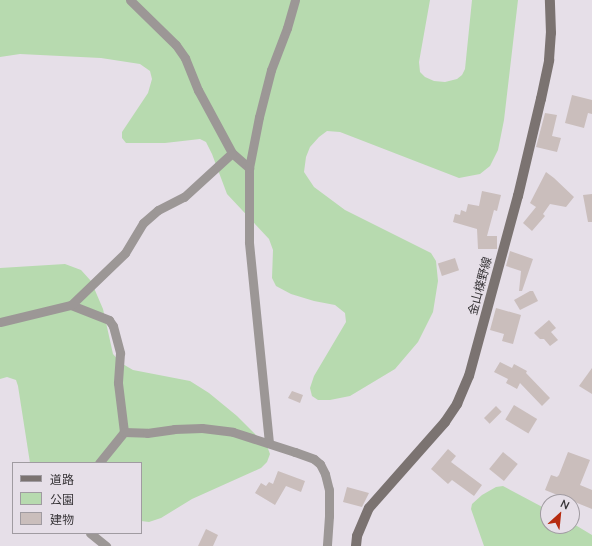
<!DOCTYPE html>
<meta charset="utf-8">
<style>
body{margin:0}
#map{position:relative;width:592px;height:546px;overflow:hidden;background:#e6dfe8;font-family:Mulish,"Noto Sans JP",sans-serif}
div>[style]{position:absolute}
[style*='--x']{left:calc(var(--x)*1px);top:calc(var(--y)*1px);width:calc(var(--w)*1px);rotate:calc(var(--a)*1deg)}
.green>*{inset:0;background:#b7daaf}
.building>*{inset:0;background:#cabebc;transform-origin:0 0}
.street>*{height:9px;margin:-4.5px;padding:0 4.5px;transform-origin:4.5px;border-radius:4.5px;background:#9c9796}
.secondary>*{height:10px;margin:-5px;padding:0 5px;transform-origin:5px;border-radius:5px;background:#7b7371}
span{translate:-50% -50%;white-space:nowrap;text-align:center;line-height:1.15;-webkit-text-stroke:3px #e6dfe8;paint-order:stroke}
.street-label{font-size:12px;color:#373437}
.legend{position:absolute;left:12px;top:462px;width:130px;height:72px;box-sizing:border-box;background:#e6dfe8;border:1px solid #a09ba1;margin:0;padding:5px 7px;list-style:none;font-size:12px;color:#373437}
.legend li{display:flex;align-items:center;gap:8px;height:20px}
.legend b{width:20px;border:1px solid #a09ba1}
.north{position:absolute;left:540px;top:494px;width:40px;height:40px;box-sizing:border-box;background:#e6dfe8;border:1px solid #a09ba1;border-radius:50%;rotate:27deg;font-size:11px;font-weight:700;line-height:16px;text-align:center;color:#373437}
.north::after{content:'';display:block;margin:auto;width:14px;height:18px;background:#b62b0f;clip-path:polygon(50% 0,100% 100%,50% 72%,0 100%)}
</style>
<div id="map">
<div class="green">
<i style="clip-path:polygon(0 0,430px 0,419px 62px,420px 72px,425px 77px,434px 81px,445px 82px,457px 79px,462px 75px,465px 69px,472px 0,518px 0,504px 120px,498px 150px,490px 166px,480px 174px,459px 178px,340px 132px,327px 131px,319px 137px,310px 147px,306px 157px,304px 172px,314px 187px,345px 210px,431px 253px,436px 261px,438px 281px,433px 312px,418px 342px,395px 369px,350px 396px,330px 400px,318px 400px,312px 396px,310px 388px,314px 376px,346px 322px,345px 313px,335px 305px,314px 301px,291px 294px,276px 286px,272px 278px,273px 250px,269px 239px,227px 194px,212px 154px,206px 142px,200px 139px,165px 143px,126px 143px,122px 138px,122px 132px,148px 93px,152px 79px,150px 71px,140px 64px,101px 58px,20px 54px,0 57px)"></i>
<i style="clip-path:polygon(65px 264px,81px 270px,91px 281px,103px 309px,113px 354px,121px 363px,133px 370px,190px 381px,209px 393px,237px 416px,267px 446px,270px 454px,267px 462px,261px 468px,192px 499px,161px 518px,149px 522px,141px 521px,141px 463px,30px 463px,18px 386px,16px 380px,7px 377px,0 379px,0 268px)"></i>
<i style="clip-path:polygon(503px 486px,548px 510px,548px 526px,572px 526px,572px 523px,592px 535px,592px 546px,484px 546px,471px 509px,472px 504px,482px 495px,496px 487px)"></i>
</div>
<div class="building">
<i style="clip-path:polygon(572px 95px,592px 100px,592px 114px,588px 113px,584px 128px,565px 123px)"></i>
<i style="clip-path:polygon(545px 113px,557px 115px,552px 136px,561px 138px,557px 152px,536px 147px)"></i>
<i style="clip-path:polygon(546px 172px,554px 178px,574px 197px,566px 207px,550px 204px,543px 214px,545px 216px,532px 231px,523px 223px,536px 207px,530px 203px)"></i>
<i style="clip-path:polygon(482px 191px,501px 195px,497px 211px,494px 210px,487px 236px,497px 236px,497px 249px,478px 249px,477px 229px,453px 222px,455px 214px,460px 215px,461px 210px,466px 212px,468px 204px,479px 206px)"></i>
<i style="clip-path:polygon(592px 194px,592px 222px,588px 222px,583px 195px)"></i>
<i style="clip-path:polygon(510px 251px,533px 259px,522px 291px,519px 291px,521px 271px,506px 266px)"></i>
<i style="left:455px;top:258px;width:13px;height:18px;rotate:72deg"></i>
<i style="clip-path:polygon(530px 291px,533px 291px,538px 301px,520px 310px,514px 300px)"></i>
<i style="clip-path:polygon(496px 308px,521px 315px,513px 344px,502px 341px,504px 334px,490px 330px)"></i>
<i style="clip-path:polygon(549px 320px,556px 328px,551px 332px,558px 340px,550px 346px,544px 339px,540px 339px,534px 333px)"></i>
<i style="clip-path:polygon(500px 362px,512px 368px,514px 364px,527px 371px,526px 373px,550px 398px,542px 406px,520px 383px,517px 389px,506px 383px,508px 379px,494px 372px)"></i>
<i style="clip-path:polygon(592px 368px,592px 394px,579px 386px)"></i>
<i style="clip-path:polygon(292px 391px,303px 395px,300px 403px,288px 398px)"></i>
<i style="left:514px;top:405px;width:27px;height:17px;rotate:31deg"></i>
<i style="left:496px;top:406px;width:8px;height:17px;rotate:45deg"></i>
<i style="clip-path:polygon(448px 449px,456px 456px,451px 462px,482px 485px,474px 496px,452px 480px,448px 484px,431px 469px)"></i>
<i style="left:503px;top:452px;width:19px;height:22px;rotate:39deg"></i>
<i style="clip-path:polygon(568px 452px,590px 460px,580px 485px,592px 490px,592px 509px,545px 490px,551px 475px,557px 477px,559px 475px)"></i>
<i style="clip-path:polygon(278px 471px,305px 481px,301px 492px,286px 486px,275px 505px,255px 493px,261px 483px,266px 486px,269px 482px,273px 484px)"></i>
<i style="clip-path:polygon(347px 487px,369px 493px,362px 507px,343px 502px)"></i>
<i style="clip-path:polygon(206px 529px,218px 535px,213px 546px,198px 546px)"></i>
</div>
<div class="street">
<i style="--x:130;--y:0;--w:64;--a:44.4"></i>
<i style="--x:176;--y:45;--w:16;--a:55"></i>
<i style="--x:185;--y:58;--w:35;--a:68"></i>
<i style="--x:198;--y:90;--w:72;--a:61.6"></i>
<i style="--x:232;--y:153;--w:23;--a:41"></i>
<i style="--x:71;--y:305;--w:41;--a:21.5"></i>
<i style="--x:109;--y:320;--w:7;--a:56"></i>
<i style="--x:113;--y:326;--w:28;--a:75"></i>
<i style="--x:120;--y:353;--w:30;--a:94"></i>
<i style="--x:118;--y:383;--w:49;--a:83"></i>
<i style="--x:0;--y:322;--w:73;--a:-13.5"></i>
<i style="--x:71;--y:305;--w:75;--a:-43.9"></i>
<i style="--x:125;--y:253;--w:35;--a:-59"></i>
<i style="--x:143;--y:223;--w:20;--a:-41"></i>
<i style="--x:158;--y:210;--w:29;--a:-27"></i>
<i style="--x:184;--y:197;--w:65;--a:-42.5"></i>
<i style="--x:269;--y:443;--w:202;--a:-95.7"></i>
<i style="--x:249;--y:242;--w:74;--a:-90"></i>
<i style="--x:249;--y:168;--w:52;--a:-78.9"></i>
<i style="--x:259;--y:117;--w:49;--a:-75.7"></i>
<i style="--x:271;--y:70;--w:45;--a:-69.1"></i>
<i style="--x:287;--y:28;--w:29;--a:-74"></i>
<i style="--x:99;--y:463;--w:40;--a:-51"></i>
<i style="--x:124;--y:432;--w:23;--a:2"></i>
<i style="--x:147;--y:433;--w:27;--a:-8"></i>
<i style="--x:174;--y:429;--w:28;--a:-2"></i>
<i style="--x:202;--y:428;--w:31;--a:7"></i>
<i style="--x:233;--y:432;--w:65;--a:17.9"></i>
<i style="--x:295;--y:452;--w:20;--a:20"></i>
<i style="--x:314;--y:459;--w:8;--a:40"></i>
<i style="--x:320;--y:464;--w:11;--a:63"></i>
<i style="--x:325;--y:474;--w:16;--a:76"></i>
<i style="--x:329;--y:490;--w:26;--a:90"></i>
<i style="--x:329;--y:516;--w:30;--a:94"></i>
<i style="--x:90;--y:533;--w:21;--a:39"></i>
</div>
<div class="secondary">
<i style="--x:356;--y:546;--w:10;--a:-84"></i>
<i style="--x:357;--y:536;--w:30;--a:-67"></i>
<i style="--x:369;--y:508;--w:115;--a:-48.5"></i>
<i style="--x:445;--y:422;--w:22;--a:-56"></i>
<i style="--x:457;--y:404;--w:30;--a:-67"></i>
<i style="--x:469;--y:376;--w:187;--a:-74.8"></i>
<i style="--x:518;--y:196;--w:100;--a:-76.7"></i>
<i style="--x:541;--y:99;--w:40;--a:-78"></i>
<i style="--x:549;--y:60;--w:27;--a:-86"></i>
<i style="--x:551;--y:33;--w:33;--a:-92"></i>
</div>
<div class="street-label">
<span style="left:480px;top:286px;rotate:-75deg">金山檪野線</span>
</div>
<ul class="legend">
<li><b style="height:5px;background:#7b7371"></b>道路</li>
<li><b style="height:11px;background:#b7daaf"></b>公園</li>
<li><b style="height:11px;background:#cabebc"></b>建物</li>
</ul>
<div class="north">N</div>
</div>
